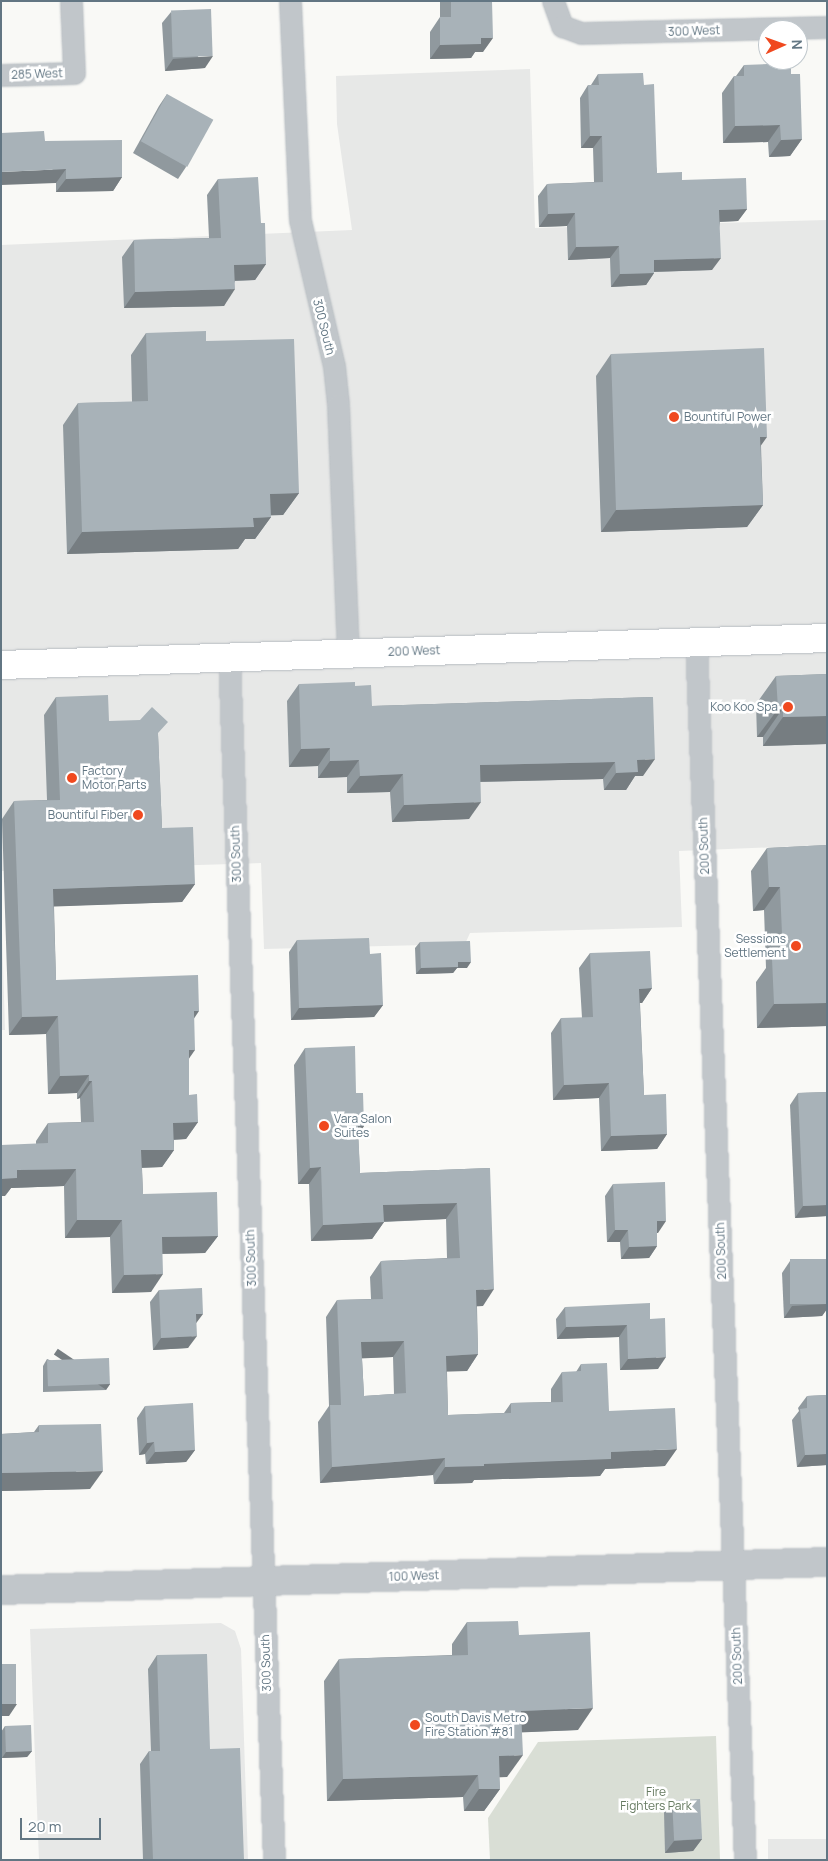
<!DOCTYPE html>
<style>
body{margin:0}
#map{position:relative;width:828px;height:1861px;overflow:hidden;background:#f9f9f6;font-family:Manrope,sans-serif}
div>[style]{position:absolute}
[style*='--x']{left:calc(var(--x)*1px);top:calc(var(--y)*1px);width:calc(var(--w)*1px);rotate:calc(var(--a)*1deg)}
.built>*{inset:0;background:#e7e8e7;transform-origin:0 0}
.green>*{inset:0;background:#d9ded5}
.roads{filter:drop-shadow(0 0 1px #b6bcc1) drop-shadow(0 0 1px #b6bcc1)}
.minor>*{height:21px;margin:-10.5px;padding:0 10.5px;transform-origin:10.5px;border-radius:10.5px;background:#c1c6ca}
.tertiary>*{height:28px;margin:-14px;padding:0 14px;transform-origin:14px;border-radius:14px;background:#c1c6ca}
.secondary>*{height:28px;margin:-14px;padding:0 14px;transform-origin:14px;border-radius:14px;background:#fff}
.wall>*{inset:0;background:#90999e}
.shaded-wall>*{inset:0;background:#767d81;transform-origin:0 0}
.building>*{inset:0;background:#a8b2b8;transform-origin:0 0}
.dots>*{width:14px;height:14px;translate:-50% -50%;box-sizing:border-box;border:2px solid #fff;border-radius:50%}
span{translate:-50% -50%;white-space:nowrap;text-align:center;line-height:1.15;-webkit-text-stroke:5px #fff;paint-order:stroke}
.street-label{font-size:12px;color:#627683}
.poi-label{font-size:12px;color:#627683}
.left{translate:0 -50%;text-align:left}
.right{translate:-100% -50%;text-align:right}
.park-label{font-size:12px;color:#667a61}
.frame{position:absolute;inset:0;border:2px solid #627683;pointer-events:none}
.north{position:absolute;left:758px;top:20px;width:50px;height:50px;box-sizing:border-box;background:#fff;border:1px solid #c0c8cd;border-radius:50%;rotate:88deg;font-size:14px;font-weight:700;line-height:20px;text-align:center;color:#627683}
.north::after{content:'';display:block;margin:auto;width:18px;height:22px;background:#f0491f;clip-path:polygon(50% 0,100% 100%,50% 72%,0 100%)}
.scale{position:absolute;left:20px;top:1818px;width:81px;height:22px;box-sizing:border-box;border:2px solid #627683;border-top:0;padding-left:6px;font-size:15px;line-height:18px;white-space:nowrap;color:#627683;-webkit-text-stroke:4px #fff;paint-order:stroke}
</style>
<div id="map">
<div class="built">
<i style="clip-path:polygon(530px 69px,535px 228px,827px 220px,827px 845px,679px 851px,682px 927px,470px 933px,465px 944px,264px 949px,261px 863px,1px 871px,1px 245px,352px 230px,337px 124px,336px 76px)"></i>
<i style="clip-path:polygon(1px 899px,5px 1030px,1px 1030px)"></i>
<i style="clip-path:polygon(221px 1623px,235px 1631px,241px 1649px,248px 1860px,39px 1860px,30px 1629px)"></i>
<i style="left:827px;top:1839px;width:21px;height:59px;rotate:90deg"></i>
</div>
<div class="green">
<i style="clip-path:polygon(716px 1736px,720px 1860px,490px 1860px,488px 1818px,538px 1742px)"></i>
</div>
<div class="roads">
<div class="minor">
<i style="--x:290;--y:1;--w:219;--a:87.4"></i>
<i style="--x:300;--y:220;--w:150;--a:76.9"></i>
<i style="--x:334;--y:366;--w:39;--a:84"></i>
<i style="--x:338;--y:405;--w:248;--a:87.7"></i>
<i style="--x:553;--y:1;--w:27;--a:70"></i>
<i style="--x:562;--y:26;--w:20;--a:20"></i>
<i style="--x:581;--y:33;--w:246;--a:-1.4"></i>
<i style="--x:1;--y:75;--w:73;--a:-1.6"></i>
<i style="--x:74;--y:73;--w:72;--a:-92.4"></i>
<i style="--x:696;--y:642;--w:1219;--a:87.7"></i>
<i style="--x:229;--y:657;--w:1204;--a:87.86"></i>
</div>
<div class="tertiary">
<i style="--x:1;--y:1590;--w:826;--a:-1.94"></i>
</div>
<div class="secondary">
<i style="--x:1;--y:665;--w:826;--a:-1.87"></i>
</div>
</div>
<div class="wall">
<i style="clip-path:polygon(440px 1px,492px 1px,483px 52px,475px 52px,471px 58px,430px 59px,430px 32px,440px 17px)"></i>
<i style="clip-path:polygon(171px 12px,205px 68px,165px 71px,162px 23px)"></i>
<i style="clip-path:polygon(744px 65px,802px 139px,790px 156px,769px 157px,768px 142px,723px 143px,722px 93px,734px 76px,736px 76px)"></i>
<i style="clip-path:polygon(598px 74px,644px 85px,657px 173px,682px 180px,747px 209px,738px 221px,720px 222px,712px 270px,654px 272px,654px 273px,646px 285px,611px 287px,610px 258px,568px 260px,567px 226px,539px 227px,538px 196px,547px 184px,594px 182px,593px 148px,581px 148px,580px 98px,588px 85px,591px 85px)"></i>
<i style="clip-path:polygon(167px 94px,186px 167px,178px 179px,133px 153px,159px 106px)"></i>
<i style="clip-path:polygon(45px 141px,122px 177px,113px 191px,56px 192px,56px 183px)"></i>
<i style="clip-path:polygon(218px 179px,261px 223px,266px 264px,255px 280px,235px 281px,224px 306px,124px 308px,122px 257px,134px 240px,209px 238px,207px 195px)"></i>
<i style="clip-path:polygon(146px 333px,206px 341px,299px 493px,283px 515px,270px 515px,271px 517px,255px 539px,245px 539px,238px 549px,67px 554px,63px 425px,78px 403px,132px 402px,131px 355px)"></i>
<i style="clip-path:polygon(611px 354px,761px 446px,763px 505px,747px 527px,601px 532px,596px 376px)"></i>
<i style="clip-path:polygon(827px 674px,827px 744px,763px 746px,763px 737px,757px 737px,756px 704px,776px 676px)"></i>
<i style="clip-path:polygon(299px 684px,355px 686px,372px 706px,653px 697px,643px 776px,635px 776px,626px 790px,604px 790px,603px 779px,480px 782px,469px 819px,392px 822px,390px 792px,347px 793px,347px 777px,318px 778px,318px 766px,289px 767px,287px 701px)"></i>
<i style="clip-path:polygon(56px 697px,109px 721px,158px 735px,162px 828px,195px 884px,182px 902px,54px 906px,56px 980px,194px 1019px,189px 1059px,189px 1095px,198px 1122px,186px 1139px,174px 1140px,174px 1150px,162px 1167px,142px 1168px,143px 1194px,218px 1236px,205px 1253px,162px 1254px,151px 1292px,112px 1293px,110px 1237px,65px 1238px,64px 1186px,11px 1188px,5px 1196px,36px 1144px,36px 1141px,48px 1123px,81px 1122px,80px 1098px,77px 1099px,77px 1093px,48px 1094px,46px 1034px,9px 1035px,2px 819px,14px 801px,47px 800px,44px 715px)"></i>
<i style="clip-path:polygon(827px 845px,827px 1026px,757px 1028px,756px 982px,766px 968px,764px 910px,753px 911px,751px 871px,767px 848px)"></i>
<i style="clip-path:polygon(297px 940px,370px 954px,383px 1005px,374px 1017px,291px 1020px,289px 952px)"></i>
<i style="clip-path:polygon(420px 942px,467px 968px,457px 968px,453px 973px,416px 974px,415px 948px)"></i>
<i style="clip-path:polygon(590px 953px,652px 988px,642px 1003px,640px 1003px,644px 1095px,667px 1134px,657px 1149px,601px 1151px,599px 1098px,553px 1100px,551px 1033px,561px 1018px,582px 1018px,579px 968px)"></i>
<i style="clip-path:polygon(evenodd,305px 1048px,356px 1093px,364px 1126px,358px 1134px,360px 1173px,490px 1168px,483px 1306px,477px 1306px,478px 1354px,467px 1371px,447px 1371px,448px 1415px,504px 1413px,511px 1403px,551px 1402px,551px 1389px,562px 1372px,576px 1372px,581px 1364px,609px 1411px,665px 1466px,605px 1469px,600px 1476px,474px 1480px,472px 1483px,434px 1484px,433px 1475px,320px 1483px,318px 1422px,329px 1406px,326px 1317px,337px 1300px,371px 1299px,370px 1277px,381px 1261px,447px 1258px,446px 1219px,384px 1222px,372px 1239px,311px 1241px,309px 1184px,298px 1184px,294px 1065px,305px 1048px,393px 1357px,394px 1394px,364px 1396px,362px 1358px,393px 1357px)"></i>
<i style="clip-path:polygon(827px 1092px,827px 1216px,795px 1218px,790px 1105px,798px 1093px)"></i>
<i style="clip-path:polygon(613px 1184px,658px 1233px,657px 1233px,657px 1246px,649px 1258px,621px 1259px,620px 1242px,607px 1242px,605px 1196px)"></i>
<i style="clip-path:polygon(827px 1259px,827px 1309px,822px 1316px,784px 1318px,782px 1273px,790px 1261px)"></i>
<i style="clip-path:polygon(159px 1290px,196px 1323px,188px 1348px,153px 1350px,150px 1302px)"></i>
<i style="clip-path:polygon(565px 1307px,650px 1319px,658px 1369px,620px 1370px,619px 1337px,557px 1339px,556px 1319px)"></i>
<i style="clip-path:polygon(47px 1359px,110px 1384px,106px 1390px,43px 1392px,43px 1366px)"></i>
<i style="clip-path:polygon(827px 1395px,827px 1465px,797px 1467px,792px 1420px,799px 1411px,798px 1408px,807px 1396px)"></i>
<i style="clip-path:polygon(145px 1406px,195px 1450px,186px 1462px,146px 1464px,145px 1454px,139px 1455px,137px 1418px)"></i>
<i style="clip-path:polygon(39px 1425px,90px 1489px,1px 1491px,1px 1434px,34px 1432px)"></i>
<i style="clip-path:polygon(467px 1622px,519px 1635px,578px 1730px,522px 1732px,507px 1777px,499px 1777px,500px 1789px,484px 1811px,464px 1811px,463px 1797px,327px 1801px,324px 1681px,339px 1659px,452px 1655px,452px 1644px)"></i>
<i style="clip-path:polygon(157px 1655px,210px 1749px,244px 1860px,143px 1860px,140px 1764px,149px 1751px,151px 1751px,148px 1669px)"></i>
<i style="clip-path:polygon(5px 1726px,32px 1751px,27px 1757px,2px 1758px,1px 1732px)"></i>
<i style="clip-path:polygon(672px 1800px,702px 1839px,693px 1851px,665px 1853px,664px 1812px)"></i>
</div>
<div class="shaded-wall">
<i style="clip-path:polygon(481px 38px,493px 38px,483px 52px,475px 52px,471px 58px,430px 59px,440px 45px)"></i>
<i style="clip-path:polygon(213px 56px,205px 68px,165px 71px,173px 59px)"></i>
<i style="clip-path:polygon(780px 125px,768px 142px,723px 143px,735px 126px)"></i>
<i style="clip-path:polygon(590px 136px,602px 136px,593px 148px,581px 148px)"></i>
<i style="clip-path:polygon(802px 139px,790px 156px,769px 157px,781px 140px)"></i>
<i style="clip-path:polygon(66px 169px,56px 183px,1px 185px,1px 172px)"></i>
<i style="clip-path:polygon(122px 177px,113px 191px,56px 192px,66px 179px)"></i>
<i style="clip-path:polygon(747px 209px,738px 221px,711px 222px,719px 210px)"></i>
<i style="clip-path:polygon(575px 213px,567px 226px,539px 227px,548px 214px)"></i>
<i style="clip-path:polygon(619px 246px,610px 258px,568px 260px,576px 247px)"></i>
<i style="clip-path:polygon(721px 258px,712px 270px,646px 272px,654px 260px)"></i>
<i style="clip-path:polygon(266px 264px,255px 280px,223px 281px,234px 265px)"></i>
<i style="clip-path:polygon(654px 273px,646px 285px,611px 287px,620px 274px)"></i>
<i style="clip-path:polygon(235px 289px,224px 306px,124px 308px,135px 292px)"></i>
<i style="clip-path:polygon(760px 437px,767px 437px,752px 458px)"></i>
<i style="clip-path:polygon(299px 493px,283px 515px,254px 516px,270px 494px)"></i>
<i style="clip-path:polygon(763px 505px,747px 527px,601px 532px,616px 510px)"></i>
<i style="clip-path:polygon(271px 517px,255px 539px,245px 539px,238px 549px,67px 554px,82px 532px,253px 518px)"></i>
<i style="clip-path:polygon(783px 708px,763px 737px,757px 737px,778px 709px)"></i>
<i style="clip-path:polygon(827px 716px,827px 744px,763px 746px,783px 717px)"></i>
<i style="clip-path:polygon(330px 748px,318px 766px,289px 767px,301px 749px)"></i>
<i style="clip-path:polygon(655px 759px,643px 776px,635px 776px,626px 790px,604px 790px,616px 773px,637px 760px)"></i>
<i style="clip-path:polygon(359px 760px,347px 777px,318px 778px,330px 761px)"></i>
<i style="clip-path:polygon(615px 762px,603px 779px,468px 782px,480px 765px)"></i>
<i style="clip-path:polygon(403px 774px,390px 792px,347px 793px,360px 776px)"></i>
<i style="clip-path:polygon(481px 802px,469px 819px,392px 822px,404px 805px)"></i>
<i style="clip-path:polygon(195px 884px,182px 902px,41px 907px,53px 889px)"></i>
<i style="clip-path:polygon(769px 887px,780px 887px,764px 910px,753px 911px)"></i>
<i style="clip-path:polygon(458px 962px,471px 962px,467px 968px,457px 968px,453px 973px,416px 974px,421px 968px)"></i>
<i style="clip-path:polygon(652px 988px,642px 1003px,629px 1003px,639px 989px)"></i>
<i style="clip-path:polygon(827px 1003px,827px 1026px,757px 1028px,774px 1004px)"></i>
<i style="clip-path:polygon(383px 1005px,374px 1017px,291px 1020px,299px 1008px)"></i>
<i style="clip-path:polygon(194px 1011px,199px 1011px,187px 1029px)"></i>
<i style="clip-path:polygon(58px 1016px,46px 1034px,9px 1035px,22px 1017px)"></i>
<i style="clip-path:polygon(189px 1050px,195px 1050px,183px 1067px)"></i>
<i style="clip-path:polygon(89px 1075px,77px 1093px,48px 1094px,60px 1076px)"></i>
<i style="clip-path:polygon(89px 1081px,92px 1081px,80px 1098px,77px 1099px)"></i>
<i style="clip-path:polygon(609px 1083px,599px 1098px,553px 1100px,564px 1085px)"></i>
<i style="clip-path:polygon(198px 1122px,186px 1139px,161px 1140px,173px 1123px)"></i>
<i style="clip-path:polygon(358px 1126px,364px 1126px,352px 1143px)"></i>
<i style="clip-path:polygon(667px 1134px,657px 1149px,601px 1151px,611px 1136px)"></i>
<i style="clip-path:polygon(141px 1150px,174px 1150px,162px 1167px,129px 1168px)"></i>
<i style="clip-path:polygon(321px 1167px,309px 1184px,298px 1184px,310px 1168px)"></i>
<i style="clip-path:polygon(76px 1169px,64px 1186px,11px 1188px,5px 1196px,1px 1196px,1px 1179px,17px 1170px)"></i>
<i style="clip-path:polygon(457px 1203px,446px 1219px,372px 1222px,383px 1205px)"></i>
<i style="clip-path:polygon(827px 1205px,827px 1216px,795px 1218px,803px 1206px)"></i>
<i style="clip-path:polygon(77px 1220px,122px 1220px,110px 1237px,65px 1238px)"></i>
<i style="clip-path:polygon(657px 1221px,666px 1221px,658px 1233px,648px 1233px)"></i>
<i style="clip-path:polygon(384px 1222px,372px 1239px,311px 1241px,323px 1225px)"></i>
<i style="clip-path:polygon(615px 1230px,628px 1230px,620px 1242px,607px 1242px)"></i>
<i style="clip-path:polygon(218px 1236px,205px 1253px,149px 1254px,162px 1237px)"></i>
<i style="clip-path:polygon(657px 1246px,649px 1258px,621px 1259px,629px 1247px)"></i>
<i style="clip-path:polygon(163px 1274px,151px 1292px,112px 1293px,124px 1275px)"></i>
<i style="clip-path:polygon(494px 1289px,483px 1306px,465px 1307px,476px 1290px)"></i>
<i style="clip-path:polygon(827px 1304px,827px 1309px,822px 1316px,784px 1318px,792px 1306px)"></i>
<i style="clip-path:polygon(196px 1314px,203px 1314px,194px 1326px)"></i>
<i style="clip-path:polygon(627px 1325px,619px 1337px,557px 1339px,566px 1327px)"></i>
<i style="clip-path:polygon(197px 1336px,188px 1348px,153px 1350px,161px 1338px)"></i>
<i style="clip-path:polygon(404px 1341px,393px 1357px,349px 1359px,361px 1342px)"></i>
<i style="clip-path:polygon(478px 1354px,467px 1371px,435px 1372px,446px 1356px)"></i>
<i style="clip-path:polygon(666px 1357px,658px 1369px,620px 1370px,628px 1359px)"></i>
<i style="left:110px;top:1384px;width:7px;height:63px;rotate:124deg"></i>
<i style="clip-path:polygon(154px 1442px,145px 1454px,139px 1455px,147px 1443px)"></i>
<i style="clip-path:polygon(677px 1449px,665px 1466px,605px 1469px,600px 1476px,474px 1480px,472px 1483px,434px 1484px,445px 1467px,611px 1452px)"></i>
<i style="clip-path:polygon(195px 1450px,186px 1462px,146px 1464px,155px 1452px)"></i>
<i style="clip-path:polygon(827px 1454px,827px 1465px,797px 1467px,805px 1455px)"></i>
<i style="clip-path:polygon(445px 1458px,433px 1475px,320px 1483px,332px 1467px)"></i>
<i style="clip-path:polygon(103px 1471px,90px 1489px,1px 1491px,1px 1473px)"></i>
<i style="clip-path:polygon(1px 1704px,17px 1704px,9px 1716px,1px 1716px)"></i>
<i style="clip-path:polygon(593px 1708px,578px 1730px,506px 1733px,521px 1711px)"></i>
<i style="clip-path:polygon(32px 1751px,27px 1757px,2px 1758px,6px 1752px)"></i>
<i style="clip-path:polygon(523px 1755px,507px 1777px,483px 1778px,499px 1756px)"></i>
<i style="clip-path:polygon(478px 1775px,463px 1797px,327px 1801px,343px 1779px)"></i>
<i style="clip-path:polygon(479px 1789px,500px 1789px,484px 1811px,464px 1811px)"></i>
<i style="clip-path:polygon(702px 1839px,693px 1851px,665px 1853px,674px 1841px)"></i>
</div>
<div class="building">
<i style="clip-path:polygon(451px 1px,492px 1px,493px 38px,481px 38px,481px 44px,440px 45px,440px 17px,451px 17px)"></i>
<i style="left:211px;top:9px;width:47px;height:40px;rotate:88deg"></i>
<i style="clip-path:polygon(791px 63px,791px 74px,800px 74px,802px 139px,781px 140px,780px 125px,735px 126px,734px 76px,744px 76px,744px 65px)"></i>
<i style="clip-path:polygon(643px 73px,644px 85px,654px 84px,657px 173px,682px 172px,682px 180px,746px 178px,747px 209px,719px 210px,721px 258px,654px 260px,654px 273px,620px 274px,619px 246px,576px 247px,575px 213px,548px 214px,547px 184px,603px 182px,602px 136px,590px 136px,588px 85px,599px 85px,598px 74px)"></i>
<i style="left:167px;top:94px;width:53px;height:54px;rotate:29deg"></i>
<i style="clip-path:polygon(44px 131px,45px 141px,122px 140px,122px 177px,66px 179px,66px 169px,1px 172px,1px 133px)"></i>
<i style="clip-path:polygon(258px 177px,261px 223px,265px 223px,266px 264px,234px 265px,235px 289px,135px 292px,134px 240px,221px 238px,218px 179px)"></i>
<i style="clip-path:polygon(206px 331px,206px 341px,294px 339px,299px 493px,270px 494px,271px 517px,253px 518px,254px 527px,82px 532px,78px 403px,148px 401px,146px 333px)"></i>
<i style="clip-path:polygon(764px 348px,767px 437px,760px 437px,763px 505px,616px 510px,611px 354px)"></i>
<i style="clip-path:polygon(827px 674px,827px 716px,783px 717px,783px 708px,778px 709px,776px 676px)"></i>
<i style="clip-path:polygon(355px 682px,355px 686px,371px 685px,372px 706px,653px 697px,655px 759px,637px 760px,638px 772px,616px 773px,615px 762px,480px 765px,481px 802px,404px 805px,403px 774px,360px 776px,359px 760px,330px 761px,330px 748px,301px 749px,299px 684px)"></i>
<i style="clip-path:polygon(108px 695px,109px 721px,140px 720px,152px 707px,168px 722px,158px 733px,162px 828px,193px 827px,195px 884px,53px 889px,56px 980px,198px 975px,199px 1011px,194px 1011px,195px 1050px,189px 1050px,189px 1095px,197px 1094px,198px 1122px,173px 1123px,174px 1150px,141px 1150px,143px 1194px,217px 1192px,218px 1236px,162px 1237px,163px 1274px,124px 1275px,122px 1220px,77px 1220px,76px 1169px,17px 1170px,17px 1178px,1px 1179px,1px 1145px,48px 1143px,48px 1123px,94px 1122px,92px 1081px,89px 1081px,89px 1075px,60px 1076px,58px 1016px,22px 1017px,14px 801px,60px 800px,56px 697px)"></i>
<i style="clip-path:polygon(827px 845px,827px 1003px,774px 1004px,772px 959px,783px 958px,780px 887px,769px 887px,767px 848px)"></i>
<i style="clip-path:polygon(369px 938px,370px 954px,381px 953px,383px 1005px,299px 1008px,297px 940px)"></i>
<i style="clip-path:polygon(470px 941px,471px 962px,458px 962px,458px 967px,421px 968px,420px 942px)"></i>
<i style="clip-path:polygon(650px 951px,652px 988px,639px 989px,644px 1095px,666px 1094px,667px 1134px,611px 1136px,609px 1083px,564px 1085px,561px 1018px,593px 1017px,590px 953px)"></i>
<i style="clip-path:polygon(evenodd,355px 1046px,356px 1093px,363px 1093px,364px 1126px,358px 1126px,360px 1173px,490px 1168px,494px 1289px,476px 1290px,478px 1354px,446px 1356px,448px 1415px,511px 1413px,511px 1403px,563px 1402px,562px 1372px,581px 1371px,581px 1364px,607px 1363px,609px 1411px,675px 1408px,677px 1449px,611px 1452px,611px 1459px,484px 1464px,484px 1466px,445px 1467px,445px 1458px,332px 1467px,330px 1405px,341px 1405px,337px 1300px,383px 1299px,381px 1261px,460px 1258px,457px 1203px,383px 1205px,384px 1222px,323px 1225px,321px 1167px,310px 1168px,305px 1048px,355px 1046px,404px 1341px,406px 1393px,364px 1396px,361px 1342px,404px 1341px)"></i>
<i style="clip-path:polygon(827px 1092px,827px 1205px,803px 1206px,798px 1093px)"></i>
<i style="clip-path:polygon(665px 1182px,666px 1221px,657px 1221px,657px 1246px,629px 1247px,628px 1230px,615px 1230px,613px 1184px)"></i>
<i style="left:827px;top:1259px;width:45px;height:37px;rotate:90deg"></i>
<i style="clip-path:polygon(202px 1288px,203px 1314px,196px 1314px,197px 1336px,161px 1338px,159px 1290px)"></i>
<i style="clip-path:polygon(650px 1303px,650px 1319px,665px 1318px,666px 1357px,628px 1359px,627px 1325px,566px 1327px,565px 1307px)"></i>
<i style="left:109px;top:1358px;width:26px;height:62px;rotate:88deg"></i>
<i style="clip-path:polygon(827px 1395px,827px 1454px,805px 1455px,800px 1409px,807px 1408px,807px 1396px)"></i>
<i style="clip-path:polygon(193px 1403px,195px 1450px,155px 1452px,154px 1442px,147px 1443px,145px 1406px)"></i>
<i style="clip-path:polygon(101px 1424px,103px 1471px,1px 1473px,1px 1434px,39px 1432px,39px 1425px)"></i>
<i style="clip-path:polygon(518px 1621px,519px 1635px,590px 1632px,593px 1708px,521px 1711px,523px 1755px,499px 1756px,500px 1789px,479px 1789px,478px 1775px,343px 1779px,339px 1659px,468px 1655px,467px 1622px)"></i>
<i style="clip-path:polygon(207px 1654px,210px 1749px,240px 1748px,244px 1860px,153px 1860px,149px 1751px,160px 1751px,157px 1655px)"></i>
<i style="left:1px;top:1664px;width:15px;height:40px"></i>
<i style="left:31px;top:1725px;width:26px;height:26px;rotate:88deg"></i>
<i style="left:700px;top:1799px;width:40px;height:28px;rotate:87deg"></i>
</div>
<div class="dots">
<i style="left:674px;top:417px;background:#f0491f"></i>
<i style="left:788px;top:707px;background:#f0491f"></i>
<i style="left:72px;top:778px;background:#f0491f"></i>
<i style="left:138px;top:815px;background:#f0491f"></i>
<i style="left:796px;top:946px;background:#f0491f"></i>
<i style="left:324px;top:1126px;background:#f0491f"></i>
<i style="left:415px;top:1725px;background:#f0491f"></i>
</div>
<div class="street-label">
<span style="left:694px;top:31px;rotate:-2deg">300 West</span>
<span style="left:37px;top:74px;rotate:-2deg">285 West</span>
<span style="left:324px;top:327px;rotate:76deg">300 South</span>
<span style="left:414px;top:651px;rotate:-2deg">200 West</span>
<span style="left:704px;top:846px;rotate:-92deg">200 South</span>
<span style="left:236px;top:854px;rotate:-92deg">300 South</span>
<span style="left:721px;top:1251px;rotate:-92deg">200 South</span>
<span style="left:251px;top:1258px;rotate:-92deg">300 South</span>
<span style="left:414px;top:1576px;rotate:-2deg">100 West</span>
<span style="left:737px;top:1656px;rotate:-92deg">200 South</span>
<span style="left:266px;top:1663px;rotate:-92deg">300 South</span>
</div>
<div class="poi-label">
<span class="left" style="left:684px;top:417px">Bountiful Power</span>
<span class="right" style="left:778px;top:707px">Koo Koo Spa</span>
<span class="left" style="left:82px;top:778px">Factory<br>Motor Parts</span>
<span class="right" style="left:128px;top:815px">Bountiful Fiber</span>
<span class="right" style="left:786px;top:946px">Sessions<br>Settlement</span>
<span class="left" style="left:334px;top:1126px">Vara Salon<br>Suites</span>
<span class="left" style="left:425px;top:1725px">South Davis Metro<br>Fire Station #81</span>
</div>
<div class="park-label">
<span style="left:656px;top:1799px">Fire<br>Fighters Park</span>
</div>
<div class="frame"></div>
<div class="north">N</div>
<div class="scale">20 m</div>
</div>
